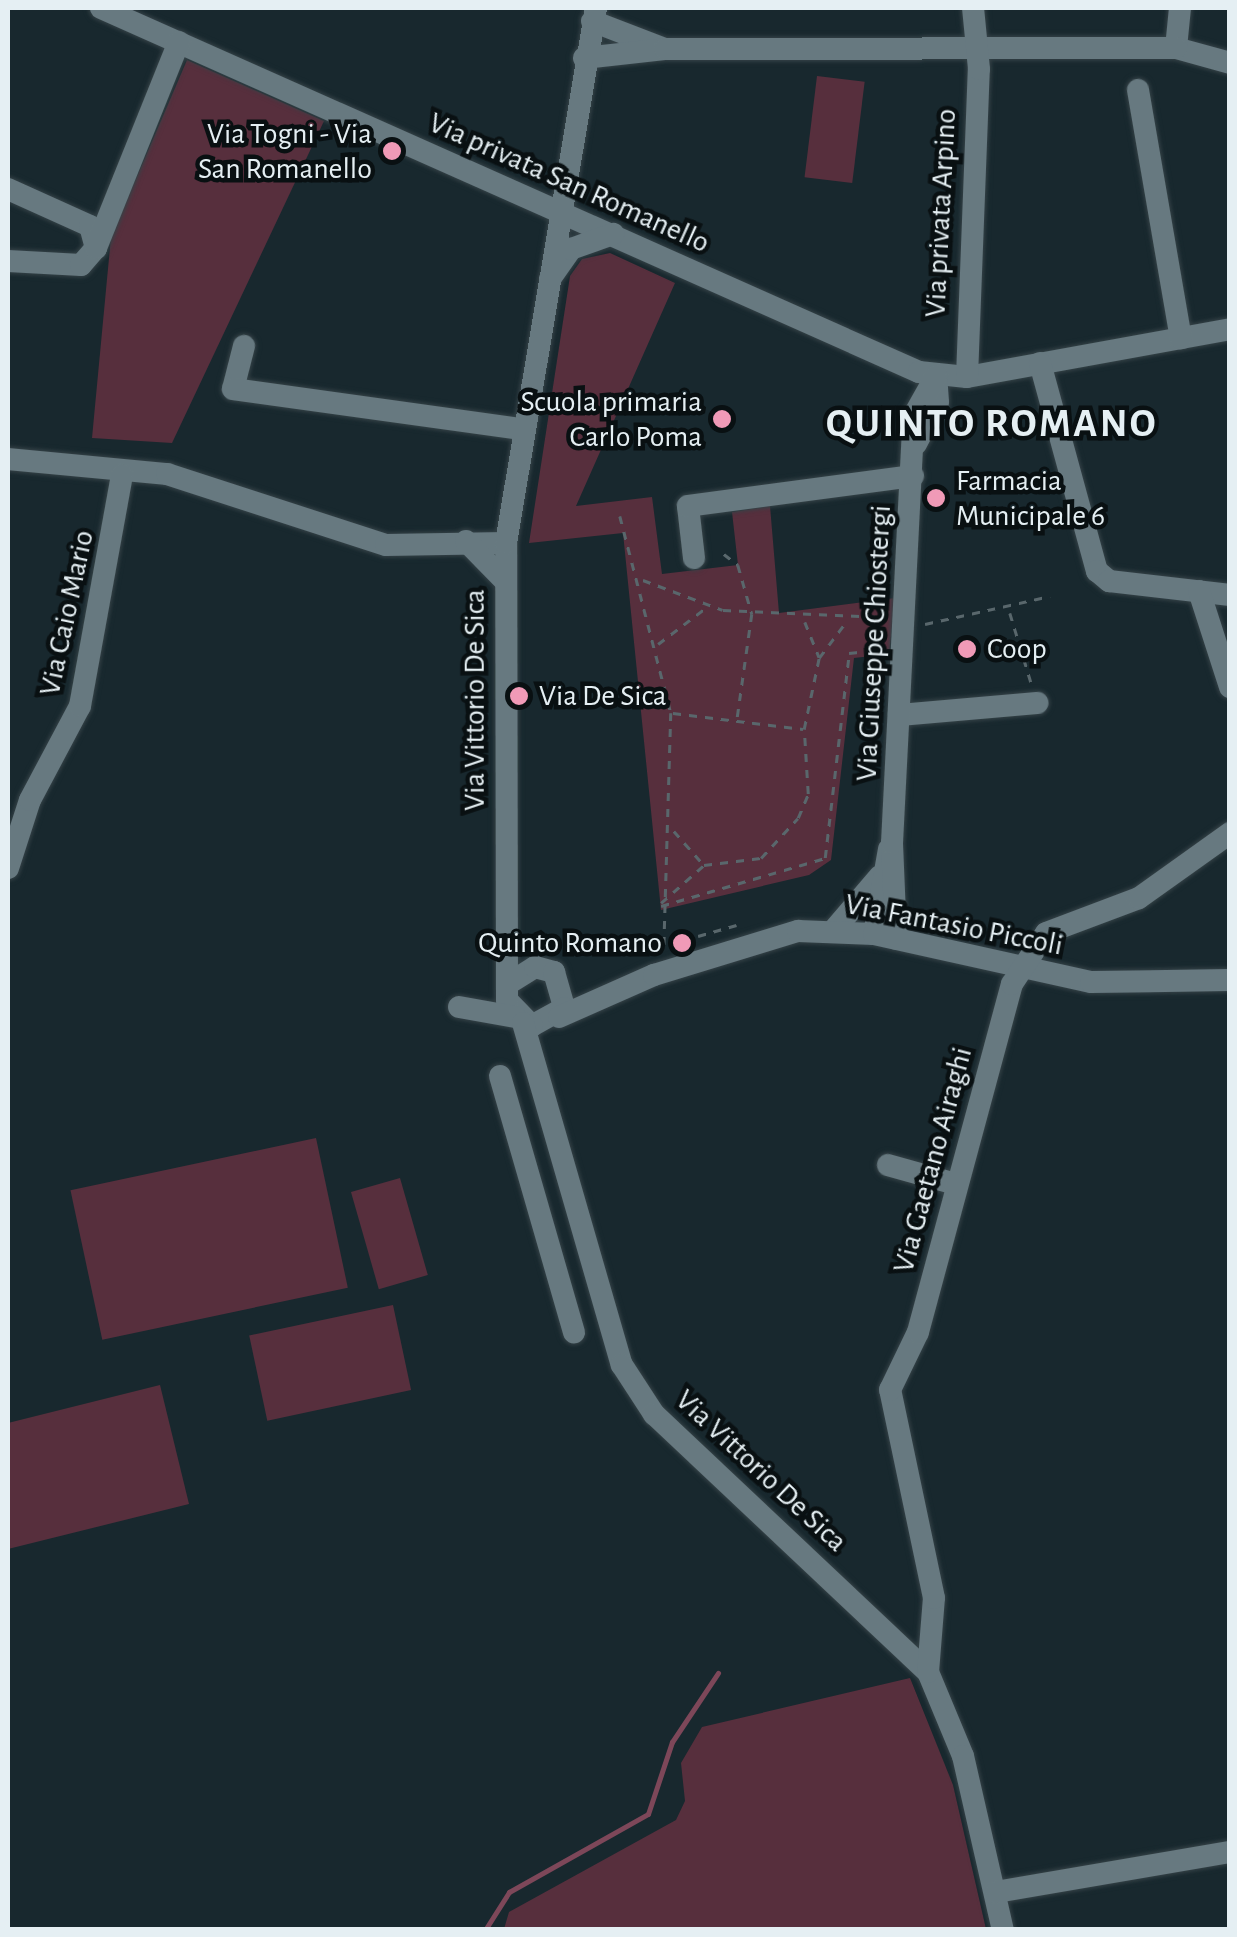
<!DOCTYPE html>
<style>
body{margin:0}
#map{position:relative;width:1237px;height:1937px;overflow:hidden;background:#18282e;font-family:"Alegreya Sans",sans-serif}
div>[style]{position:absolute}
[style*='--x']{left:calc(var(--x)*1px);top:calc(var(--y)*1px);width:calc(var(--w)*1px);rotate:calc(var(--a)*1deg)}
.green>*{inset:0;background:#572f3d;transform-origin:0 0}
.stream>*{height:5px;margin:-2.5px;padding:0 2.5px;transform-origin:2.5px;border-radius:2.5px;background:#7d4759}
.path>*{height:2.5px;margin-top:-1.25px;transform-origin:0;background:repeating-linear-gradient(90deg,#59676c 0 8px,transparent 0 16px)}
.roads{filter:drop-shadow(0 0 2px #354247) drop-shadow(0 0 2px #354247)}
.minor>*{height:22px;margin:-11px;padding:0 11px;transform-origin:11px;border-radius:11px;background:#677980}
.dots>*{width:28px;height:28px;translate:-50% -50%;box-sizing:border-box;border:5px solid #091012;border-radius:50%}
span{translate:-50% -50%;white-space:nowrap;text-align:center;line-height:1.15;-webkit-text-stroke:9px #091012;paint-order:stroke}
.poi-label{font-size:30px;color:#e5eff3}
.right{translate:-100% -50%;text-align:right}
.left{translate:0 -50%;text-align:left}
.street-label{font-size:30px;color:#e5eff3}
.district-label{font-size:40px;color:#e5eff3;font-weight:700;letter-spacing:2.5px}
.frame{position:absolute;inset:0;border:10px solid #e5eff3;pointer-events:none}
</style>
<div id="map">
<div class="green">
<i style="clip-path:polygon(187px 60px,324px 121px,172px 443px,92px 438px,111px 237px)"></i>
<i style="left:817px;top:76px;width:48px;height:102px;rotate:7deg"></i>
<i style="clip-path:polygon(610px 253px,675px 283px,576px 506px,652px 497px,662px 574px,738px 565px,732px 512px,770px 506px,779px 613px,895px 598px,889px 654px,854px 658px,831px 860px,809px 875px,661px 910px,623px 533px,529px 543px,570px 276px,582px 259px)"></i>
<i style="left:316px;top:1138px;width:153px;height:251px;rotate:78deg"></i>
<i style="left:400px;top:1178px;width:101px;height:51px;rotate:74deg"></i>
<i style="left:393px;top:1305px;width:87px;height:147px;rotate:78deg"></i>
<i style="clip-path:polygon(160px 1385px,189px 1504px,8px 1549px,8px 1423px)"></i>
<i style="clip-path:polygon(910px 1678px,953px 1785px,986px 1929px,504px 1929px,509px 1912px,676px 1820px,685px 1801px,681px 1763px,702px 1727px)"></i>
</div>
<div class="stream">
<i style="--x:485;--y:1930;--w:45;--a:-57.7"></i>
<i style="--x:509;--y:1892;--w:159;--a:-29.3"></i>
<i style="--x:648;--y:1814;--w:76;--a:-71.6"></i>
<i style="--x:672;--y:1742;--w:83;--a:-56.3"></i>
</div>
<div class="path">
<i style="--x:620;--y:516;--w:203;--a:75.5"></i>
<i style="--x:671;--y:713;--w:236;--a:91.7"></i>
<i style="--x:724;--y:554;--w:18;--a:38"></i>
<i style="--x:738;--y:565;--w:51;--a:74.1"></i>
<i style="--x:752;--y:614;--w:108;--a:98"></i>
<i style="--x:643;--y:580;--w:85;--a:20.6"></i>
<i style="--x:723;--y:610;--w:160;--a:2.5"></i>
<i style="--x:1010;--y:613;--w:72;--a:73.1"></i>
<i style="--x:805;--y:622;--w:38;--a:68"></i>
<i style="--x:925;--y:624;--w:128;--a:-12.6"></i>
<i style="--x:658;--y:644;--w:61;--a:-37.1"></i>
<i style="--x:673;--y:713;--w:131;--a:7"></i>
<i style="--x:674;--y:831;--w:45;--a:48.6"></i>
<i style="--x:704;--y:865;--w:57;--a:-7"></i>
<i style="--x:761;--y:858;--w:54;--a:-47.2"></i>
<i style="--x:798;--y:818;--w:26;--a:-67"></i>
<i style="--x:808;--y:794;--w:65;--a:-93.5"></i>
<i style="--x:804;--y:729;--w:73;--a:-78.1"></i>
<i style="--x:819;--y:658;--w:45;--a:-53.1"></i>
<i style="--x:661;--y:903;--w:56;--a:-41.4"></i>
<i style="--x:661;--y:906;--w:171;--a:-16.3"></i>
<i style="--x:825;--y:858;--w:206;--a:-83.3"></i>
<i style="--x:849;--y:653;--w:31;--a:-6"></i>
<i style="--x:698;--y:936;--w:40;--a:-16"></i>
</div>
<div class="roads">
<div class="minor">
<i style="--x:101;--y:8;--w:895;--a:23.99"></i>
<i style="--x:919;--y:372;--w:48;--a:5.9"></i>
<i style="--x:967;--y:377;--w:267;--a:-10.3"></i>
<i style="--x:592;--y:21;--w:78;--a:21"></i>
<i style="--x:1176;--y:48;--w:56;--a:15.5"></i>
<i style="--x:1176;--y:48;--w:40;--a:-84.3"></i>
<i style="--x:584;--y:58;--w:81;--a:-6.3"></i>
<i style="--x:665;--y:49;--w:511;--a:-0.11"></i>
<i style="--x:1138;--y:90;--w:252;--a:80.2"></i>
<i style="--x:8;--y:189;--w:90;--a:24.3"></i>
<i style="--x:90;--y:226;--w:23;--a:75"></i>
<i style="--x:8;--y:261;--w:73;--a:3.1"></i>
<i style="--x:81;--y:265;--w:23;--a:-49"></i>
<i style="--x:96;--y:248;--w:222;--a:-68.1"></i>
<i style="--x:550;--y:279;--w:37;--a:-55"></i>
<i style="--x:571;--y:249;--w:45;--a:-19.7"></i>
<i style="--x:244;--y:346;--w:44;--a:104.3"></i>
<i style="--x:233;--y:389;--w:293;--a:7.9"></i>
<i style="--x:1040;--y:363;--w:216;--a:74.7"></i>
<i style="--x:1097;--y:571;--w:16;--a:40"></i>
<i style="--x:1109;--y:581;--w:122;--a:6.6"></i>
<i style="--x:967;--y:377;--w:308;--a:-87.8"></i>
<i style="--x:979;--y:69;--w:61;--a:-95.6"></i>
<i style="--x:916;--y:444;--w:47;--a:-62.4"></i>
<i style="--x:938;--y:402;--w:26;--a:-94"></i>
<i style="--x:8;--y:459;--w:160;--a:5.4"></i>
<i style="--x:167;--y:474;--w:230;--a:18"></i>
<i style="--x:386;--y:545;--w:120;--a:-1"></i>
<i style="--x:466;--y:541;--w:56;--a:45.7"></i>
<i style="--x:694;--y:558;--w:52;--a:-96.6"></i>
<i style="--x:688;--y:506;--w:227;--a:-7.6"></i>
<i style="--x:1199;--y:591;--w:101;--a:72.1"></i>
<i style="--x:899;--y:715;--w:139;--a:-5"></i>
<i style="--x:8;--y:868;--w:71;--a:-72.1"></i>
<i style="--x:30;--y:800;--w:106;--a:-62"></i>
<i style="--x:80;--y:706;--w:235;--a:-79.7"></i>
<i style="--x:833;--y:931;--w:72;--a:-49.5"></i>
<i style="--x:874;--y:934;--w:86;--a:-80"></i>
<i style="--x:896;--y:939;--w:96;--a:-92.4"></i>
<i style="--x:892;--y:843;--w:429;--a:-87.1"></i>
<i style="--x:914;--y:415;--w:45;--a:-60.6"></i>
<i style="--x:511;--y:982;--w:28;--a:-32"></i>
<i style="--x:535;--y:967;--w:20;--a:15"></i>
<i style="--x:554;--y:972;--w:37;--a:74"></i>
<i style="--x:564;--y:1008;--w:37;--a:151"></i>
<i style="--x:532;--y:1026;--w:36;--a:-134"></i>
<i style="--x:507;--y:1000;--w:457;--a:-90.1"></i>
<i style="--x:506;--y:543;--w:543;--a:-80.45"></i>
<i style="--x:459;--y:1007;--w:57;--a:10.1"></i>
<i style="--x:559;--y:1017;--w:104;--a:-23.9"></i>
<i style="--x:654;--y:975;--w:151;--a:-17"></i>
<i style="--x:798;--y:931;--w:76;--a:2.3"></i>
<i style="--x:874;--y:934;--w:222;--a:12.5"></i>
<i style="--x:1091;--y:982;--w:139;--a:-0.8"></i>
<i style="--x:523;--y:1023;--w:356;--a:73.9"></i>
<i style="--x:622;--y:1365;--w:59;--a:56.9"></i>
<i style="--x:654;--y:1414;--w:376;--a:43.3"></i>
<i style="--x:928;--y:1672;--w:91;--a:67.4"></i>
<i style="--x:963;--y:1756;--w:179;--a:77.1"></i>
<i style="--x:500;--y:1076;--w:267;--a:73.9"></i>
<i style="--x:888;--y:1165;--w:71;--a:15.6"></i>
<i style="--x:928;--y:1672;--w:74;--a:-85.4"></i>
<i style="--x:934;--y:1598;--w:213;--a:-101.9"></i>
<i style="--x:890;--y:1390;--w:64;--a:-64.2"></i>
<i style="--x:918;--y:1332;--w:360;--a:-74.9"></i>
<i style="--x:1012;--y:984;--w:61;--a:-56.3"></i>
<i style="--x:1046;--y:933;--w:99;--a:-20.6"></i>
<i style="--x:1139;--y:898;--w:112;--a:-35.5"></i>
<i style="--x:996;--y:1892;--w:237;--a:-9.7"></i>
</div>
</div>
<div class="dots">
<i style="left:392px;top:151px;background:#f09ab7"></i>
<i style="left:722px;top:419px;background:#f09ab7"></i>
<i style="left:936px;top:498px;background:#f09ab7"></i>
<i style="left:967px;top:649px;background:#f09ab7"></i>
<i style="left:519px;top:696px;background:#f09ab7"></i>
<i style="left:682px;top:943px;background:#f09ab7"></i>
</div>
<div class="poi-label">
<span class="right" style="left:372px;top:151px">Via Togni - Via<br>San Romanello</span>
<span class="right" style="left:702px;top:419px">Scuola primaria<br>Carlo Poma</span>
<span class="left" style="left:956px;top:498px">Farmacia<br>Municipale 6</span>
<span class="left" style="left:987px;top:649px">Coop</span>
<span class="left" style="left:539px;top:696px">Via De Sica</span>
<span class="right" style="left:662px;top:943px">Quinto Romano</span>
</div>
<div class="street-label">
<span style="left:569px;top:183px;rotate:24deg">Via privata San Romanello</span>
<span style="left:941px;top:213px;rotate:-87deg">Via privata Arpino</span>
<span style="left:67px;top:613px;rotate:-78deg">Via Caio Mario</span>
<span style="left:874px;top:643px;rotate:-87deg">Via Giuseppe Chiostergi</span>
<span style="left:475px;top:700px;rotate:-90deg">Via Vittorio De Sica</span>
<span style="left:954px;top:925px;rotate:11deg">Via Fantasio Piccoli</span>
<span style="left:933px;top:1160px;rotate:-75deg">Via Gaetano Airaghi</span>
<span style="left:761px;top:1471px;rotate:43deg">Via Vittorio De Sica</span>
</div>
<div class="district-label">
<span style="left:992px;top:424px">QUINTO ROMANO</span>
</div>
<div class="frame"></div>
</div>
